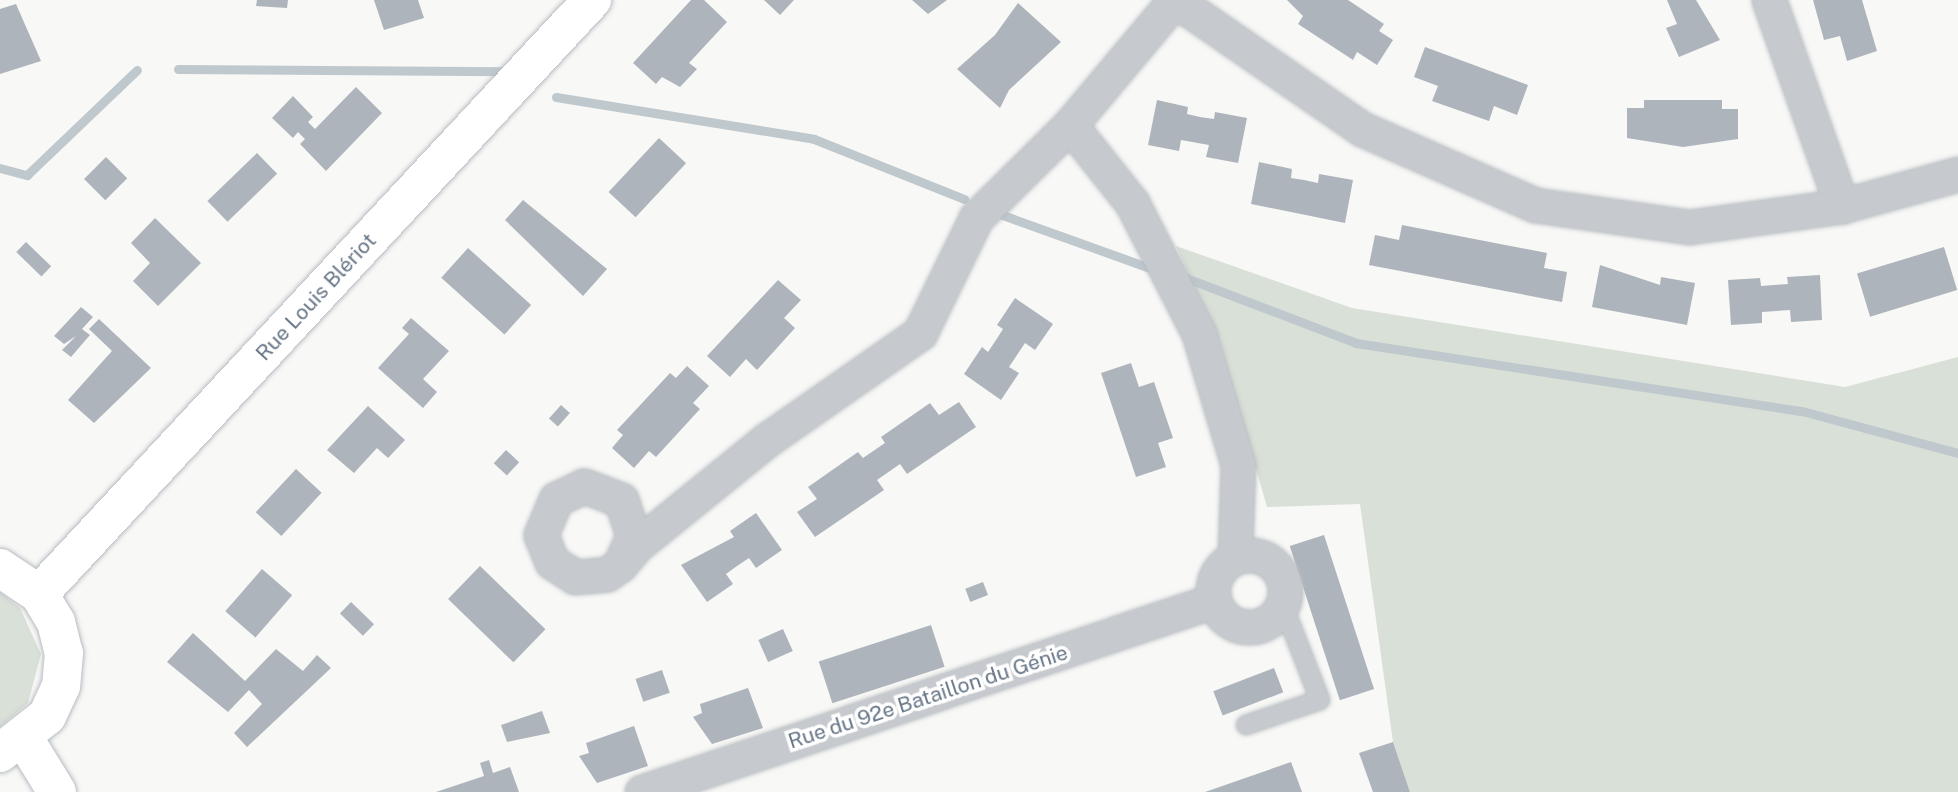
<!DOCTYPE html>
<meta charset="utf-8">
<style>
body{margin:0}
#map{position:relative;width:1958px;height:792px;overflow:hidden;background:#f8f8f6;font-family:"Public Sans",sans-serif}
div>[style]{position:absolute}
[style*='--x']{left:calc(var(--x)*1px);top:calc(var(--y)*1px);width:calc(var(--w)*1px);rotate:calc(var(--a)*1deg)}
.green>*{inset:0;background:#d9e0d7}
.stream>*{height:9px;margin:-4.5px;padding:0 4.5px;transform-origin:4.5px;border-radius:4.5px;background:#bfc8cd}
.building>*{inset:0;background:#adb4bb;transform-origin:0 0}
.roads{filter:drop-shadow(0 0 2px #b8bdc2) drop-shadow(0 0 2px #b8bdc2)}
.lane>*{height:18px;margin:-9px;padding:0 9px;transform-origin:9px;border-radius:9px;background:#c6c9cd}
.street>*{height:33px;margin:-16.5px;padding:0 16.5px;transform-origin:16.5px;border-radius:16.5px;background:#c6c9cd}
.street>.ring{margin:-16.5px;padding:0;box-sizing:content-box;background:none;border:33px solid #c6c9cd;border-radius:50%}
.secondary>*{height:38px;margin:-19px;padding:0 19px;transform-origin:19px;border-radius:19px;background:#fff}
.primary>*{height:38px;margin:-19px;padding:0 19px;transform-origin:19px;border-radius:19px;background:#fff}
span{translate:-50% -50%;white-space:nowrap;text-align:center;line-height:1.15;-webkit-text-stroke:7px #fff;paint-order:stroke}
.street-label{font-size:21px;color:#677687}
</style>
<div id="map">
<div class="green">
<i style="clip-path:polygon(1176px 246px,1352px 308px,1845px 387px,1958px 357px,1958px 792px,1410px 792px,1393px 742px,1360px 504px,1267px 507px,1220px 344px)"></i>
<i style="clip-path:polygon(0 592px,20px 608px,41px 654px,28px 703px,0 727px)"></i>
</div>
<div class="stream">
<i style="--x:178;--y:69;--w:327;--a:0.4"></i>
<i style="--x:556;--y:97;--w:261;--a:9.2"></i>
<i style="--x:814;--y:139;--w:162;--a:21.8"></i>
<i style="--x:0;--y:168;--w:28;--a:15"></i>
<i style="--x:27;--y:175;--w:152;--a:-43.7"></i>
<i style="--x:997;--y:213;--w:163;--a:19.8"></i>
<i style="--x:1181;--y:276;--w:187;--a:20.9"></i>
<i style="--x:1356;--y:343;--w:451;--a:8.7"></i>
<i style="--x:1802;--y:411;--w:162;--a:15.1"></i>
</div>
<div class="building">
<i style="clip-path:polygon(257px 0,288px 0,287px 8px,256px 6px)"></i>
<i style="clip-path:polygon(374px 0,418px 0,424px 18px,384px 30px)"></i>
<i style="clip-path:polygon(691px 0,704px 0,727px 22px,689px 63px,697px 69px,680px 87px,662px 77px,656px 84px,633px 63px)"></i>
<i style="clip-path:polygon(764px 0,794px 0,780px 15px)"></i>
<i style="clip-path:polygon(912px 0,947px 0,928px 14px)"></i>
<i style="clip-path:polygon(1287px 0,1348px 0,1384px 24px,1379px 31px,1393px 40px,1377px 65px,1357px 52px,1353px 60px,1298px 24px,1303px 16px)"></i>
<i style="clip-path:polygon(1667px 0,1696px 0,1720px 40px,1679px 57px,1666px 28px,1677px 24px)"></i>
<i style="clip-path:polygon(1813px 0,1862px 0,1877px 51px,1847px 61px,1840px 36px,1824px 40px)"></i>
<i style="clip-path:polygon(1018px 3px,1061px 42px,1009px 90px,1000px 108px,957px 69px,995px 35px)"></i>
<i style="clip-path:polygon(16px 4px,41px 61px,0 74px,0 9px)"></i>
<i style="clip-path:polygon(1425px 47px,1528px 85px,1517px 115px,1494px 106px,1489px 121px,1432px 101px,1438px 86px,1414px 77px)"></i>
<i style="clip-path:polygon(356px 87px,382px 113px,326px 171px,300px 144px,305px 139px,298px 132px,293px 138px,272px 118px,293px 96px,313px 117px,308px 122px,315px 129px)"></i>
<i style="clip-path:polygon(1157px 100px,1188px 107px,1187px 114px,1200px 117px,1214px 119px,1215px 112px,1247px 118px,1238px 163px,1206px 157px,1209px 145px,1181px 140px,1179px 151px,1148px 145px)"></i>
<i style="clip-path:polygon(1644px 100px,1722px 100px,1722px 109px,1738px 109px,1738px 139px,1683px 147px,1627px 138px,1627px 108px,1644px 108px)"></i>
<i style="left:659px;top:138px;width:37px;height:74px;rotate:43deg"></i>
<i style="left:257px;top:153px;width:29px;height:69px;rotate:46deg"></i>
<i style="left:106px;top:157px;width:30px;height:31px;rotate:45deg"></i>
<i style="clip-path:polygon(1259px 162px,1292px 169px,1291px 178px,1304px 180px,1318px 183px,1319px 174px,1353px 180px,1345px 223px,1251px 204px)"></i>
<i style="clip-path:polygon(523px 200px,607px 269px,583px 296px,505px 220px)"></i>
<i style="clip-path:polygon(155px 218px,201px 263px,158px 306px,133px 281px,150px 263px,131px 243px)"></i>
<i style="clip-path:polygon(1402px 225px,1547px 253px,1544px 268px,1567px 272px,1562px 302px,1369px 265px,1375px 235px,1399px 240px)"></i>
<i style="left:26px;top:242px;width:35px;height:14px;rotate:44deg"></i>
<i style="left:1944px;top:247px;width:45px;height:91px;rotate:73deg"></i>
<i style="left:468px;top:248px;width:85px;height:40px;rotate:42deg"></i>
<i style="clip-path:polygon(1600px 265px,1660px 285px,1661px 277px,1695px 283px,1687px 325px,1592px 307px)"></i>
<i style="clip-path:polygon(1820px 275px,1822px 320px,1791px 322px,1790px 310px,1762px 312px,1762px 323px,1731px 325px,1728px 280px,1760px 278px,1761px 286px,1774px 285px,1788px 284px,1787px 277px)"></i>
<i style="clip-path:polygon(778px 280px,801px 300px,784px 318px,795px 328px,757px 370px,746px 359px,730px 377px,707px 356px)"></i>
<i style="clip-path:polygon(1015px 298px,1053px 324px,1035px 350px,1025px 343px,1009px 367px,1019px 373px,1001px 400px,964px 374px,982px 347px,988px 352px,996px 340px,1003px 329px,997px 325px)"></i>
<i style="clip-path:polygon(81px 307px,93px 317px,82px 329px,90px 335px,71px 357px,62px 350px,76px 336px,64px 344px,54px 336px)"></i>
<i style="clip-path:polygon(411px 318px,449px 351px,423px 379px,437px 392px,423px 408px,378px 368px,409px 334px,402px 328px)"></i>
<i style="clip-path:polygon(99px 319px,151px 368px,94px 423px,68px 400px,112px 351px,89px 329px)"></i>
<i style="clip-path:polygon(1131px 363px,1139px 387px,1154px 382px,1173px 438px,1158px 443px,1166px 467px,1136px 477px,1101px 373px)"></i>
<i style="clip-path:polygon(687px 366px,709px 386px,693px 403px,700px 409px,656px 457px,649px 451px,634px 468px,612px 448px,623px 435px,617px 430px,670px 373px,676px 378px)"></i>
<i style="clip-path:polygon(959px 402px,976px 427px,907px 474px,900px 464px,877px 480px,884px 490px,815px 537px,797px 512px,817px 499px,808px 487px,858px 452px,863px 458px,885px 443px,881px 437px,930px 403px,939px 415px)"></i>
<i style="left:561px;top:405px;width:12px;height:18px;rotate:42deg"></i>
<i style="clip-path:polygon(368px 406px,405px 440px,388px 458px,377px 448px,354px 473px,327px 450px)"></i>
<i style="left:506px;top:450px;width:18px;height:18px;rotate:43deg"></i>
<i style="left:296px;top:469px;width:35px;height:59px;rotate:43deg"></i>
<i style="clip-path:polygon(756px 513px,782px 550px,756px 568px,749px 558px,737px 566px,726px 574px,733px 584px,707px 602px,681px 565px,734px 537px,730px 531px)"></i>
<i style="left:1324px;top:535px;width:162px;height:36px;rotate:72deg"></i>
<i style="left:480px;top:566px;width:91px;height:46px;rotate:44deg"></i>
<i style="left:262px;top:569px;width:40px;height:56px;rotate:41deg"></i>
<i style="left:983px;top:582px;width:14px;height:19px;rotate:69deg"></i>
<i style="left:351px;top:602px;width:32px;height:16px;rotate:44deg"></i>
<i style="left:931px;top:625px;width:44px;height:118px;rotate:72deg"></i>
<i style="left:783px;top:629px;width:24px;height:27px;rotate:66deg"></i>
<i style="clip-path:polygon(193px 633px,245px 681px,276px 649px,303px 671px,317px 655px,331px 668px,247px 747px,234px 733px,262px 704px,249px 690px,228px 712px,167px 662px)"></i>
<i style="left:1274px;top:668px;width:26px;height:65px;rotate:69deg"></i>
<i style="left:662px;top:670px;width:24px;height:28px;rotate:71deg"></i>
<i style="clip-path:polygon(748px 688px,763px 728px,712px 744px,693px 717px,702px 713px,700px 704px)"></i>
<i style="clip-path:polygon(542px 711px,550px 733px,507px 742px,501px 725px)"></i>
<i style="clip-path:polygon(634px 726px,648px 766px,597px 783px,579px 756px,589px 753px,586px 743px)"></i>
<i style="clip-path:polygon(1393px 742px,1410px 792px,1373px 792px,1359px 753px)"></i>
<i style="clip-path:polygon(489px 760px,493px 773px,510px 767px,519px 792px,436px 792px,484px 776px,480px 763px)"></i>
<i style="clip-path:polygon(1291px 762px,1302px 792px,1205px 792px)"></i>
</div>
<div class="roads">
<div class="lane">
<i style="--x:1246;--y:725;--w:78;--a:-18.7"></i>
<i style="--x:1320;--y:700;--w:102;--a:-111.3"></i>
</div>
<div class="street">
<i style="--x:1175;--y:0;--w:227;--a:34.6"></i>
<i style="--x:1362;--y:129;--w:189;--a:23.7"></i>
<i style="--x:1535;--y:205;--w:156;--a:8.1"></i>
<i style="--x:1689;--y:227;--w:154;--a:-7.8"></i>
<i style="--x:1842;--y:206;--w:120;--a:-15.4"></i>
<i style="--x:1769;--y:0;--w:219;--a:70.5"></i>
<i style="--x:1070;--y:125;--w:100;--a:51.5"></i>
<i style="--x:1132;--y:203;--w:147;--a:62.9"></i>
<i style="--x:1199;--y:334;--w:137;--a:73.4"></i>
<i style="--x:1238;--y:465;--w:92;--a:91.9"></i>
<i class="ring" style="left:1213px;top:555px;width:39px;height:39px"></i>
<i style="--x:620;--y:565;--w:32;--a:-66"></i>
<i style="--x:633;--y:536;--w:38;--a:-108"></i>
<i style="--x:621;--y:500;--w:40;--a:-159"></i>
<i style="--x:584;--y:486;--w:31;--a:155"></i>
<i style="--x:556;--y:499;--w:39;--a:113"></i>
<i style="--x:541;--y:535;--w:29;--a:68"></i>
<i style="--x:552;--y:562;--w:27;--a:33"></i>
<i style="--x:575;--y:577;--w:32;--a:-5"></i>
<i style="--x:607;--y:574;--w:16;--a:-35"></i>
<i style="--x:620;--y:565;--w:26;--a:-50"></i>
<i style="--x:637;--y:545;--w:169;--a:-39"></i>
<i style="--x:768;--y:439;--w:185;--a:-34.9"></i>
<i style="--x:920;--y:333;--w:128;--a:-64"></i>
<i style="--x:976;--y:218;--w:132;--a:-44.7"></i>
<i style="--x:1070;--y:125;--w:163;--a:-50"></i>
<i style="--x:642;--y:792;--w:602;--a:-18.5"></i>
</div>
<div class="secondary">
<i style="--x:39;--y:594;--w:812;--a:-47.05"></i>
</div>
<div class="primary">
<i style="--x:0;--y:568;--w:47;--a:33.7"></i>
<i style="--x:39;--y:594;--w:33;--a:59"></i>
<i style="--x:56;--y:622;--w:32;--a:76"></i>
<i style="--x:64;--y:653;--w:33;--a:95"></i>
<i style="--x:61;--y:686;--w:33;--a:115"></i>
<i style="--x:47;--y:716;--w:60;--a:141.8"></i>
<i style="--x:25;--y:740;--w:61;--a:58.4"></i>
</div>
</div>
<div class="street-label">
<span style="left:316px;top:297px;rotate:-47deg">Rue Louis Blériot</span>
<span style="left:928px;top:697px;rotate:-18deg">Rue du 92e Bataillon du Génie</span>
</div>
</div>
